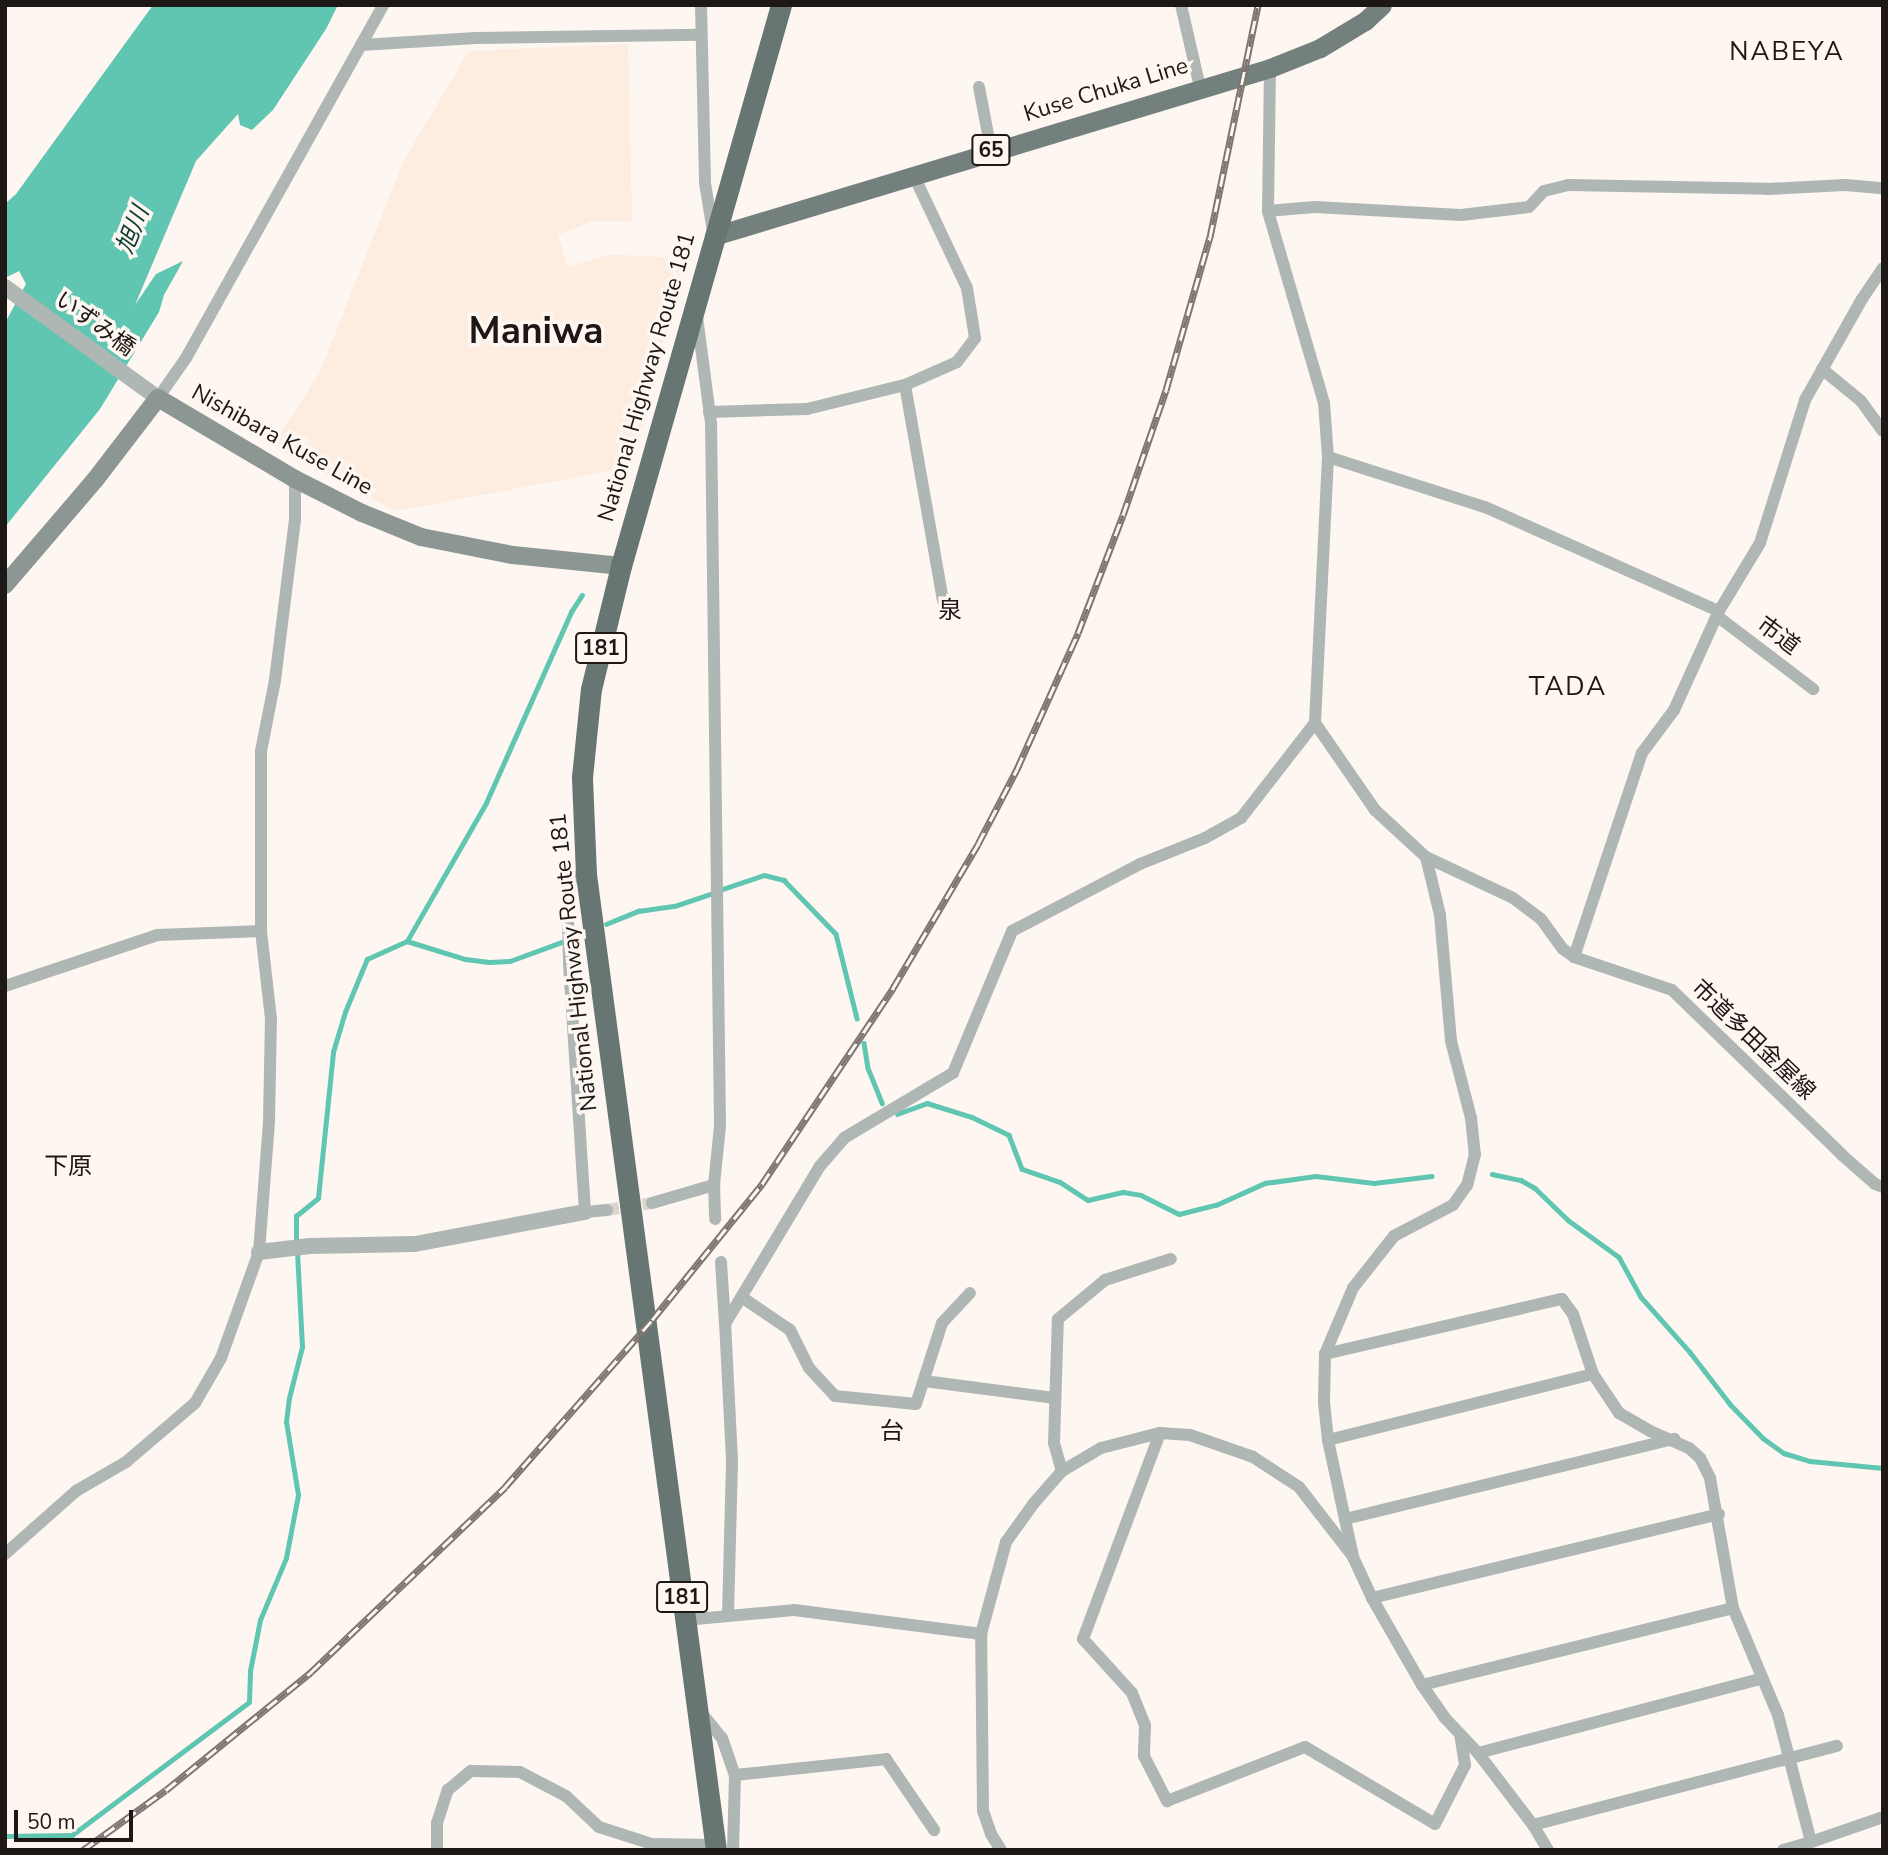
<!DOCTYPE html>
<meta charset="utf-8">
<style>
body{margin:0}
#map{position:relative;width:1888px;height:1855px;overflow:hidden;background:#fef6f0;font-family:"Nunito Sans","Noto Sans JP",sans-serif}
div>[style]{position:absolute}
[style*='--x']{left:calc(var(--x)*1px);top:calc(var(--y)*1px);width:calc(var(--w)*1px);rotate:calc(var(--a)*1deg)}
.built>*{inset:0;background:#fdece0}
.water>*{inset:0;background:#60c6b2}
.stream>*{height:4.5px;margin:-2.25px;padding:0 2.25px;transform-origin:2.25px;border-radius:2.25px;background:#60c6b2}
.minor-tunnel>*{height:12px;margin-top:-6px;transform-origin:0;background:repeating-linear-gradient(90deg,#dcd5cf 0 12px,transparent 0 18px)}
.minor>*{height:12px;margin:-6px;padding:0 6px;transform-origin:6px;border-radius:6px;background:#afb7b5}
.tertiary>*{height:16px;margin:-8px;padding:0 8px;transform-origin:8px;border-radius:8px;background:#afb7b5}
.secondary>*{height:18px;margin:-9px;padding:0 9px;transform-origin:9px;border-radius:9px;background:#8c9794}
.primary>*{height:19px;margin:-9.5px;padding:0 9.5px;transform-origin:9.5px;border-radius:9.5px;background:#73807d}
.trunk>*{height:21px;margin:-10.5px;padding:0 10.5px;transform-origin:10.5px;border-radius:10.5px;background:#687673}
.rail>*{height:7px;margin-top:-3.5px;transform-origin:0;background:repeating-linear-gradient(90deg,#fef6f0 0 13px,#7d7672 0 26px);box-sizing:border-box;border-block:2px solid #7d7672}
span{translate:-50% -50%;white-space:nowrap;text-align:center;line-height:1.15;-webkit-text-stroke:7px #fef6f0;paint-order:stroke}
.shield-label span{padding:2px 5px;background:#fef6f0;border:2px solid;border-radius:5px;-webkit-text-stroke-width:0}
.shield-label{font-size:21px;color:#1d1815;font-weight:700}
.street-label{font-size:23px;color:#1d1815}
.water-label{font-size:24px;color:#0c3c34;font-style:italic}
.neighbourhood-label{font-size:24px;color:#1d1815}
.quarter-label{font-size:26px;color:#1d1815;letter-spacing:2px}
.town-label{font-size:37px;color:#1d1815;font-weight:700}
.frame{position:absolute;inset:0;border:7px solid #1d1815;pointer-events:none}
.scale{position:absolute;left:14px;top:1810px;width:119px;height:32px;box-sizing:border-box;border:4px solid #1d1815;border-top:0;padding-left:9px;font-size:21px;line-height:24px;white-space:nowrap;color:#1d1815;-webkit-text-stroke:5px #fef6f0;paint-order:stroke}
</style>
<div id="map">
<div class="built">
<i style="clip-path:polygon(628px 44px,632px 221px,590px 222px,558px 235px,568px 267px,609px 255px,654px 256px,683px 262px,632px 467px,396px 511px,272px 446px,320px 372px,404px 160px,469px 51px)"></i>
</div>
<div class="water">
<i style="clip-path:polygon(153px 5px,338px 5px,326px 29px,273px 110px,252px 130px,240px 125px,238px 114px,196px 161px,135px 305px,156px 274px,183px 261px,164px 295px,159px 312px,100px 409px,5px 527px,5px 323px,26px 284px,19px 271px,5px 278px,5px 204px,16px 194px)"></i>
</div>
<div class="stream">
<i style="--x:720;--y:890;--w:46;--a:-18.8"></i>
<i style="--x:764;--y:875;--w:21;--a:14"></i>
<i style="--x:784;--y:880;--w:75;--a:46.1"></i>
<i style="--x:836;--y:934;--w:87;--a:76"></i>
<i style="--x:606;--y:924;--w:35;--a:-22"></i>
<i style="--x:638;--y:911;--w:37;--a:-8"></i>
<i style="--x:675;--y:906;--w:37;--a:-19"></i>
<i style="--x:407;--y:941;--w:159;--a:-60.2"></i>
<i style="--x:486;--y:803;--w:209;--a:-66"></i>
<i style="--x:571;--y:612;--w:20;--a:-57"></i>
<i style="--x:864;--y:1043;--w:25;--a:81"></i>
<i style="--x:868;--y:1068;--w:38;--a:68"></i>
<i style="--x:897;--y:1114;--w:32;--a:-20"></i>
<i style="--x:927;--y:1103;--w:47;--a:17.3"></i>
<i style="--x:972;--y:1117;--w:41;--a:25.9"></i>
<i style="--x:1009;--y:1135;--w:36;--a:69"></i>
<i style="--x:1022;--y:1169;--w:40;--a:18.9"></i>
<i style="--x:1060;--y:1182;--w:33;--a:33"></i>
<i style="--x:1088;--y:1200;--w:36;--a:-13"></i>
<i style="--x:1123;--y:1192;--w:18;--a:9"></i>
<i style="--x:1141;--y:1195;--w:42;--a:26.6"></i>
<i style="--x:1179;--y:1214;--w:38;--a:-14"></i>
<i style="--x:1216;--y:1205;--w:54;--a:-24.2"></i>
<i style="--x:1265;--y:1183;--w:51;--a:-7.8"></i>
<i style="--x:1316;--y:1176;--w:58;--a:6.9"></i>
<i style="--x:1374;--y:1183;--w:58;--a:-6.9"></i>
<i style="--x:1492;--y:1174;--w:30;--a:12"></i>
<i style="--x:1521;--y:1180;--w:16;--a:30"></i>
<i style="--x:1535;--y:1188;--w:46;--a:44.1"></i>
<i style="--x:1568;--y:1220;--w:63;--a:36"></i>
<i style="--x:1619;--y:1257;--w:46;--a:61.2"></i>
<i style="--x:1641;--y:1297;--w:74;--a:48.3"></i>
<i style="--x:1690;--y:1352;--w:66;--a:52.4"></i>
<i style="--x:1730;--y:1404;--w:47;--a:45.9"></i>
<i style="--x:1763;--y:1438;--w:26;--a:36"></i>
<i style="--x:1784;--y:1453;--w:27;--a:17"></i>
<i style="--x:1810;--y:1461;--w:73;--a:5.5"></i>
<i style="--x:296;--y:1243;--w:27;--a:-90"></i>
<i style="--x:296;--y:1216;--w:28;--a:-39"></i>
<i style="--x:318;--y:1198;--w:147;--a:-84.1"></i>
<i style="--x:333;--y:1052;--w:42;--a:-73.3"></i>
<i style="--x:345;--y:1012;--w:57;--a:-67.5"></i>
<i style="--x:367;--y:959;--w:44;--a:-24.2"></i>
<i style="--x:407;--y:941;--w:61;--a:17.2"></i>
<i style="--x:465;--y:959;--w:24;--a:7"></i>
<i style="--x:489;--y:962;--w:21;--a:-3"></i>
<i style="--x:510;--y:961;--w:55;--a:-20.1"></i>
<i style="--x:5;--y:1836;--w:67;--a:-0.9"></i>
<i style="--x:72;--y:1835;--w:221;--a:-36.9"></i>
<i style="--x:249;--y:1702;--w:31;--a:-88"></i>
<i style="--x:250;--y:1671;--w:52;--a:-78.9"></i>
<i style="--x:260;--y:1620;--w:67;--a:-67.2"></i>
<i style="--x:286;--y:1558;--w:64;--a:-79.2"></i>
<i style="--x:298;--y:1495;--w:74;--a:-99.3"></i>
<i style="--x:286;--y:1422;--w:24;--a:-83"></i>
<i style="--x:289;--y:1398;--w:53;--a:-75.7"></i>
<i style="--x:302;--y:1347;--w:95;--a:-93"></i>
</div>
<div class="minor-tunnel">
<i style="--x:607;--y:1210;--w:46;--a:-8.8"></i>
</div>
<div class="minor">
<i style="--x:701;--y:5;--w:178;--a:88.7"></i>
<i style="--x:705;--y:183;--w:50;--a:80.7"></i>
<i style="--x:1181;--y:5;--w:84;--a:77"></i>
<i style="--x:361;--y:45;--w:115;--a:-3.5"></i>
<i style="--x:476;--y:38;--w:225;--a:-0.8"></i>
<i style="--x:979;--y:87;--w:64;--a:79.2"></i>
<i style="--x:1268;--y:211;--w:47;--a:-4.9"></i>
<i style="--x:1315;--y:207;--w:146;--a:3.1"></i>
<i style="--x:1461;--y:215;--w:68;--a:-6.7"></i>
<i style="--x:1529;--y:207;--w:22;--a:-47"></i>
<i style="--x:1544;--y:191;--w:25;--a:-14"></i>
<i style="--x:1568;--y:185;--w:200;--a:1.1"></i>
<i style="--x:1768;--y:189;--w:77;--a:-3"></i>
<i style="--x:1845;--y:185;--w:38;--a:5"></i>
<i style="--x:1822;--y:369;--w:50;--a:39.4"></i>
<i style="--x:1861;--y:401;--w:37;--a:54"></i>
<i style="--x:905;--y:385;--w:219;--a:80"></i>
<i style="--x:158;--y:398;--w:49;--a:-55"></i>
<i style="--x:186;--y:358;--w:404;--a:-60.8"></i>
<i style="--x:709;--y:412;--w:98;--a:-1.8"></i>
<i style="--x:807;--y:409;--w:101;--a:-13.8"></i>
<i style="--x:905;--y:385;--w:57;--a:-23.9"></i>
<i style="--x:957;--y:362;--w:30;--a:-53"></i>
<i style="--x:975;--y:338;--w:51;--a:-99.1"></i>
<i style="--x:967;--y:288;--w:126;--a:-115.3"></i>
<i style="--x:1328;--y:457;--w:165;--a:17.7"></i>
<i style="--x:1485;--y:507;--w:256;--a:24"></i>
<i style="--x:1717;--y:616;--w:121;--a:37.2"></i>
<i style="--x:1315;--y:723;--w:106;--a:55.4"></i>
<i style="--x:1375;--y:810;--w:69;--a:42.7"></i>
<i style="--x:1426;--y:857;--w:96;--a:25.2"></i>
<i style="--x:1513;--y:898;--w:35;--a:37"></i>
<i style="--x:1541;--y:919;--w:37;--a:54"></i>
<i style="--x:1563;--y:949;--w:14;--a:36"></i>
<i style="--x:1574;--y:957;--w:103;--a:18.6"></i>
<i style="--x:1672;--y:990;--w:237;--a:44.1"></i>
<i style="--x:1842;--y:1155;--w:44;--a:41.3"></i>
<i style="--x:1875;--y:1184;--w:9;--a:21"></i>
<i style="--x:1426;--y:857;--w:60;--a:76.4"></i>
<i style="--x:1440;--y:915;--w:126;--a:85"></i>
<i style="--x:1451;--y:1041;--w:80;--a:75.4"></i>
<i style="--x:1471;--y:1118;--w:36;--a:84"></i>
<i style="--x:1475;--y:1154;--w:32;--a:104"></i>
<i style="--x:1467;--y:1185;--w:24;--a:125"></i>
<i style="--x:1453;--y:1205;--w:67;--a:152.3"></i>
<i style="--x:1394;--y:1236;--w:66;--a:128.3"></i>
<i style="--x:1353;--y:1288;--w:72;--a:113"></i>
<i style="--x:1325;--y:1354;--w:48;--a:91.2"></i>
<i style="--x:1324;--y:1402;--w:38;--a:84"></i>
<i style="--x:1328;--y:1440;--w:120;--a:77.9"></i>
<i style="--x:1353;--y:1557;--w:45;--a:65.1"></i>
<i style="--x:1372;--y:1598;--w:100;--a:60.1"></i>
<i style="--x:1422;--y:1685;--w:39;--a:55"></i>
<i style="--x:1444;--y:1717;--w:50;--a:46.6"></i>
<i style="--x:1478;--y:1753;--w:91;--a:52.6"></i>
<i style="--x:1533;--y:1825;--w:29;--a:59"></i>
<i style="--x:586;--y:874;--w:20;--a:162"></i>
<i style="--x:567;--y:880;--w:84;--a:88.6"></i>
<i style="--x:569;--y:964;--w:249;--a:86.3"></i>
<i style="--x:585;--y:1212;--w:22;--a:-5"></i>
<i style="--x:1574;--y:957;--w:215;--a:-71.6"></i>
<i style="--x:1642;--y:753;--w:54;--a:-53.3"></i>
<i style="--x:1674;--y:710;--w:109;--a:-65.6"></i>
<i style="--x:1719;--y:611;--w:79;--a:-58.9"></i>
<i style="--x:1760;--y:543;--w:150;--a:-72.5"></i>
<i style="--x:1805;--y:400;--w:116;--a:-60.6"></i>
<i style="--x:1862;--y:299;--w:37;--a:-56"></i>
<i style="--x:5;--y:986;--w:160;--a:-18.5"></i>
<i style="--x:157;--y:935;--w:104;--a:-2.2"></i>
<i style="--x:714;--y:1185;--w:34;--a:88"></i>
<i style="--x:652;--y:1203;--w:65;--a:-16.2"></i>
<i style="--x:714;--y:1185;--w:59;--a:-84.2"></i>
<i style="--x:720;--y:1126;--w:703;--a:-90.73"></i>
<i style="--x:711;--y:423;--w:108;--a:-97.5"></i>
<i style="--x:721;--y:1262;--w:62;--a:86.3"></i>
<i style="--x:743;--y:1298;--w:57;--a:34.2"></i>
<i style="--x:790;--y:1330;--w:42;--a:63.4"></i>
<i style="--x:809;--y:1368;--w:38;--a:47"></i>
<i style="--x:835;--y:1396;--w:81;--a:5.6"></i>
<i style="--x:916;--y:1404;--w:85;--a:-72.2"></i>
<i style="--x:942;--y:1323;--w:41;--a:-47"></i>
<i style="--x:1325;--y:1354;--w:243;--a:-13.1"></i>
<i style="--x:1562;--y:1299;--w:19;--a:54"></i>
<i style="--x:1573;--y:1314;--w:63;--a:71.6"></i>
<i style="--x:1593;--y:1374;--w:47;--a:56.3"></i>
<i style="--x:1619;--y:1413;--w:36;--a:30"></i>
<i style="--x:1650;--y:1431;--w:43;--a:23.6"></i>
<i style="--x:1689;--y:1448;--w:15;--a:42"></i>
<i style="--x:1700;--y:1458;--w:22;--a:63"></i>
<i style="--x:1710;--y:1478;--w:132;--a:80"></i>
<i style="--x:1733;--y:1608;--w:116;--a:67.2"></i>
<i style="--x:1778;--y:1715;--w:131;--a:75.4"></i>
<i style="--x:1811;--y:1842;--w:29;--a:164"></i>
<i style="--x:924;--y:1381;--w:132;--a:7.4"></i>
<i style="--x:1160;--y:1433;--w:220;--a:110.5"></i>
<i style="--x:1083;--y:1639;--w:73;--a:47.8"></i>
<i style="--x:1132;--y:1693;--w:35;--a:68"></i>
<i style="--x:1145;--y:1725;--w:31;--a:92"></i>
<i style="--x:1144;--y:1756;--w:51;--a:62.9"></i>
<i style="--x:1167;--y:1801;--w:148;--a:-21.4"></i>
<i style="--x:1305;--y:1747;--w:151;--a:30.6"></i>
<i style="--x:1435;--y:1824;--w:66;--a:-63"></i>
<i style="--x:1465;--y:1765;--w:30;--a:-99"></i>
<i style="--x:1328;--y:1440;--w:273;--a:-14"></i>
<i style="--x:1062;--y:1471;--w:29;--a:-106"></i>
<i style="--x:1054;--y:1443;--w:124;--a:-88.2"></i>
<i style="--x:1058;--y:1319;--w:61;--a:-39.7"></i>
<i style="--x:1105;--y:1280;--w:69;--a:-17.7"></i>
<i style="--x:1345;--y:1519;--w:339;--a:-13.7"></i>
<i style="--x:5;--y:1554;--w:95;--a:-41.6"></i>
<i style="--x:76;--y:1491;--w:58;--a:-30.1"></i>
<i style="--x:126;--y:1462;--w:91;--a:-40.5"></i>
<i style="--x:195;--y:1403;--w:52;--a:-60"></i>
<i style="--x:221;--y:1358;--w:113;--a:-70.3"></i>
<i style="--x:259;--y:1252;--w:131;--a:-85.6"></i>
<i style="--x:269;--y:1121;--w:102;--a:-88.9"></i>
<i style="--x:271;--y:1019;--w:89;--a:-96.5"></i>
<i style="--x:261;--y:931;--w:180;--a:-90"></i>
<i style="--x:261;--y:751;--w:72;--a:-78.8"></i>
<i style="--x:275;--y:680;--w:162;--a:-82.9"></i>
<i style="--x:295;--y:519;--w:40;--a:-90"></i>
<i style="--x:1372;--y:1598;--w:357;--a:-13.6"></i>
<i style="--x:728;--y:1615;--w:155;--a:-88.5"></i>
<i style="--x:732;--y:1460;--w:136;--a:-92.9"></i>
<i style="--x:725;--y:1324;--w:184;--a:-59"></i>
<i style="--x:820;--y:1166;--w:37;--a:-49"></i>
<i style="--x:844;--y:1138;--w:127;--a:-30.8"></i>
<i style="--x:953;--y:1073;--w:154;--a:-67.4"></i>
<i style="--x:1012;--y:931;--w:144;--a:-27.6"></i>
<i style="--x:1140;--y:864;--w:70;--a:-21.8"></i>
<i style="--x:1205;--y:838;--w:41;--a:-29.1"></i>
<i style="--x:1241;--y:818;--w:120;--a:-52.1"></i>
<i style="--x:1315;--y:723;--w:266;--a:-87.2"></i>
<i style="--x:1328;--y:457;--w:54;--a:-94.2"></i>
<i style="--x:1324;--y:403;--w:200;--a:-106.3"></i>
<i style="--x:1268;--y:211;--w:143;--a:-89.2"></i>
<i style="--x:685;--y:1620;--w:109;--a:-5.2"></i>
<i style="--x:794;--y:1610;--w:189;--a:7.3"></i>
<i style="--x:1422;--y:1685;--w:320;--a:-13.9"></i>
<i style="--x:700;--y:1711;--w:35;--a:51"></i>
<i style="--x:722;--y:1738;--w:39;--a:71"></i>
<i style="--x:735;--y:1775;--w:75;--a:91.5"></i>
<i style="--x:1478;--y:1753;--w:292;--a:-14.7"></i>
<i style="--x:735;--y:1775;--w:152;--a:-6"></i>
<i style="--x:886;--y:1759;--w:86;--a:55.9"></i>
<i style="--x:1533;--y:1825;--w:314;--a:-14.6"></i>
<i style="--x:1811;--y:1842;--w:76;--a:-19.1"></i>
<i style="--x:437;--y:1850;--w:27;--a:-90"></i>
<i style="--x:437;--y:1823;--w:35;--a:-72"></i>
<i style="--x:448;--y:1790;--w:30;--a:-40"></i>
<i style="--x:471;--y:1771;--w:49;--a:1.2"></i>
<i style="--x:520;--y:1772;--w:52;--a:27.6"></i>
<i style="--x:566;--y:1796;--w:45;--a:43.2"></i>
<i style="--x:599;--y:1827;--w:56;--a:17.8"></i>
<i style="--x:652;--y:1844;--w:64;--a:0.9"></i>
<i style="--x:1001;--y:1850;--w:19;--a:-122"></i>
<i style="--x:991;--y:1834;--w:24;--a:-109"></i>
<i style="--x:983;--y:1811;--w:177;--a:-90.6"></i>
<i style="--x:981;--y:1634;--w:95;--a:-74.8"></i>
<i style="--x:1006;--y:1542;--w:48;--a:-54.3"></i>
<i style="--x:1034;--y:1503;--w:43;--a:-48.8"></i>
<i style="--x:1062;--y:1471;--w:45;--a:-30.5"></i>
<i style="--x:1101;--y:1448;--w:61;--a:-14.3"></i>
<i style="--x:1160;--y:1433;--w:30;--a:4"></i>
<i style="--x:1190;--y:1435;--w:67;--a:19.2"></i>
<i style="--x:1253;--y:1457;--w:55;--a:33.1"></i>
<i style="--x:1299;--y:1487;--w:85;--a:52.2"></i>
</div>
<div class="tertiary">
<i style="--x:5;--y:287;--w:189;--a:36"></i>
<i style="--x:259;--y:1252;--w:51;--a:-6.7"></i>
<i style="--x:310;--y:1246;--w:105;--a:-1.1"></i>
<i style="--x:415;--y:1244;--w:173;--a:-10.7"></i>
</div>
<div class="secondary">
<i style="--x:5;--y:585;--w:138;--a:-49.4"></i>
<i style="--x:95;--y:480;--w:103;--a:-52.5"></i>
<i style="--x:158;--y:398;--w:159;--a:30.6"></i>
<i style="--x:295;--y:479;--w:75;--a:26.9"></i>
<i style="--x:362;--y:513;--w:64;--a:22.1"></i>
<i style="--x:421;--y:537;--w:94;--a:11.1"></i>
<i style="--x:513;--y:555;--w:109;--a:5.8"></i>
</div>
<div class="primary">
<i style="--x:714;--y:236;--w:581;--a:-16.81"></i>
<i style="--x:1270;--y:68;--w:54;--a:-21.8"></i>
<i style="--x:1320;--y:48;--w:52;--a:-31"></i>
<i style="--x:1365;--y:21;--w:23;--a:-43"></i>
</div>
<div class="trunk">
<i style="--x:716;--y:1850;--w:985;--a:-97.59"></i>
<i style="--x:586;--y:874;--w:97;--a:-92.4"></i>
<i style="--x:582;--y:777;--w:88;--a:-84.2"></i>
<i style="--x:591;--y:689;--w:127;--a:-76.3"></i>
<i style="--x:621;--y:566;--w:583;--a:-74.08"></i>
</div>
<div class="rail">
<i style="--x:83;--y:1850;--w:102;--a:-35.9"></i>
<i style="--x:166;--y:1790;--w:187;--a:-39.1"></i>
<i style="--x:311;--y:1672;--w:268;--a:-43.6"></i>
<i style="--x:505;--y:1487;--w:222;--a:-48.6"></i>
<i style="--x:652;--y:1320;--w:175;--a:-51"></i>
<i style="--x:762;--y:1184;--w:236;--a:-56.2"></i>
<i style="--x:893;--y:988;--w:167;--a:-59.4"></i>
<i style="--x:978;--y:844;--w:85;--a:-62.5"></i>
<i style="--x:1017;--y:769;--w:149;--a:-65.8"></i>
<i style="--x:1078;--y:633;--w:126;--a:-69.1"></i>
<i style="--x:1123;--y:515;--w:132;--a:-71"></i>
<i style="--x:1166;--y:390;--w:159;--a:-74"></i>
<i style="--x:1210;--y:237;--w:237;--a:-78.3"></i>
</div>
<div class="shield-label">
<span style="left:991px;top:150px">65</span>
<span style="left:601px;top:648px">181</span>
<span style="left:682px;top:1597px">181</span>
</div>
<div class="street-label">
<span style="left:1106px;top:90px;rotate:-17deg">Kuse Chuka Line</span>
<span style="left:95px;top:324px;rotate:36deg">いずみ橋</span>
<span style="left:647px;top:377px;rotate:-74deg">National Highway Route 181</span>
<span style="left:282px;top:440px;rotate:29deg">Nishibara Kuse Line</span>
<span style="left:1778px;top:636px;rotate:37deg">市道</span>
<span style="left:574px;top:962px;rotate:-96deg">National Highway Route 181</span>
<span style="left:1753px;top:1040px;rotate:44deg">市道多田金屋線</span>
</div>
<div class="water-label">
<span style="left:133px;top:230px;rotate:-68deg">旭川</span>
</div>
<div class="neighbourhood-label">
<span style="left:950px;top:611px">泉</span>
<span style="left:68px;top:1167px">下原</span>
<span style="left:892px;top:1432px">台</span>
</div>
<div class="quarter-label">
<span style="left:1787px;top:52px">NABEYA</span>
<span style="left:1568px;top:687px">TADA</span>
</div>
<div class="town-label">
<span style="left:536px;top:331px">Maniwa</span>
</div>
<div class="frame"></div>
<div class="scale">50 m</div>
</div>
